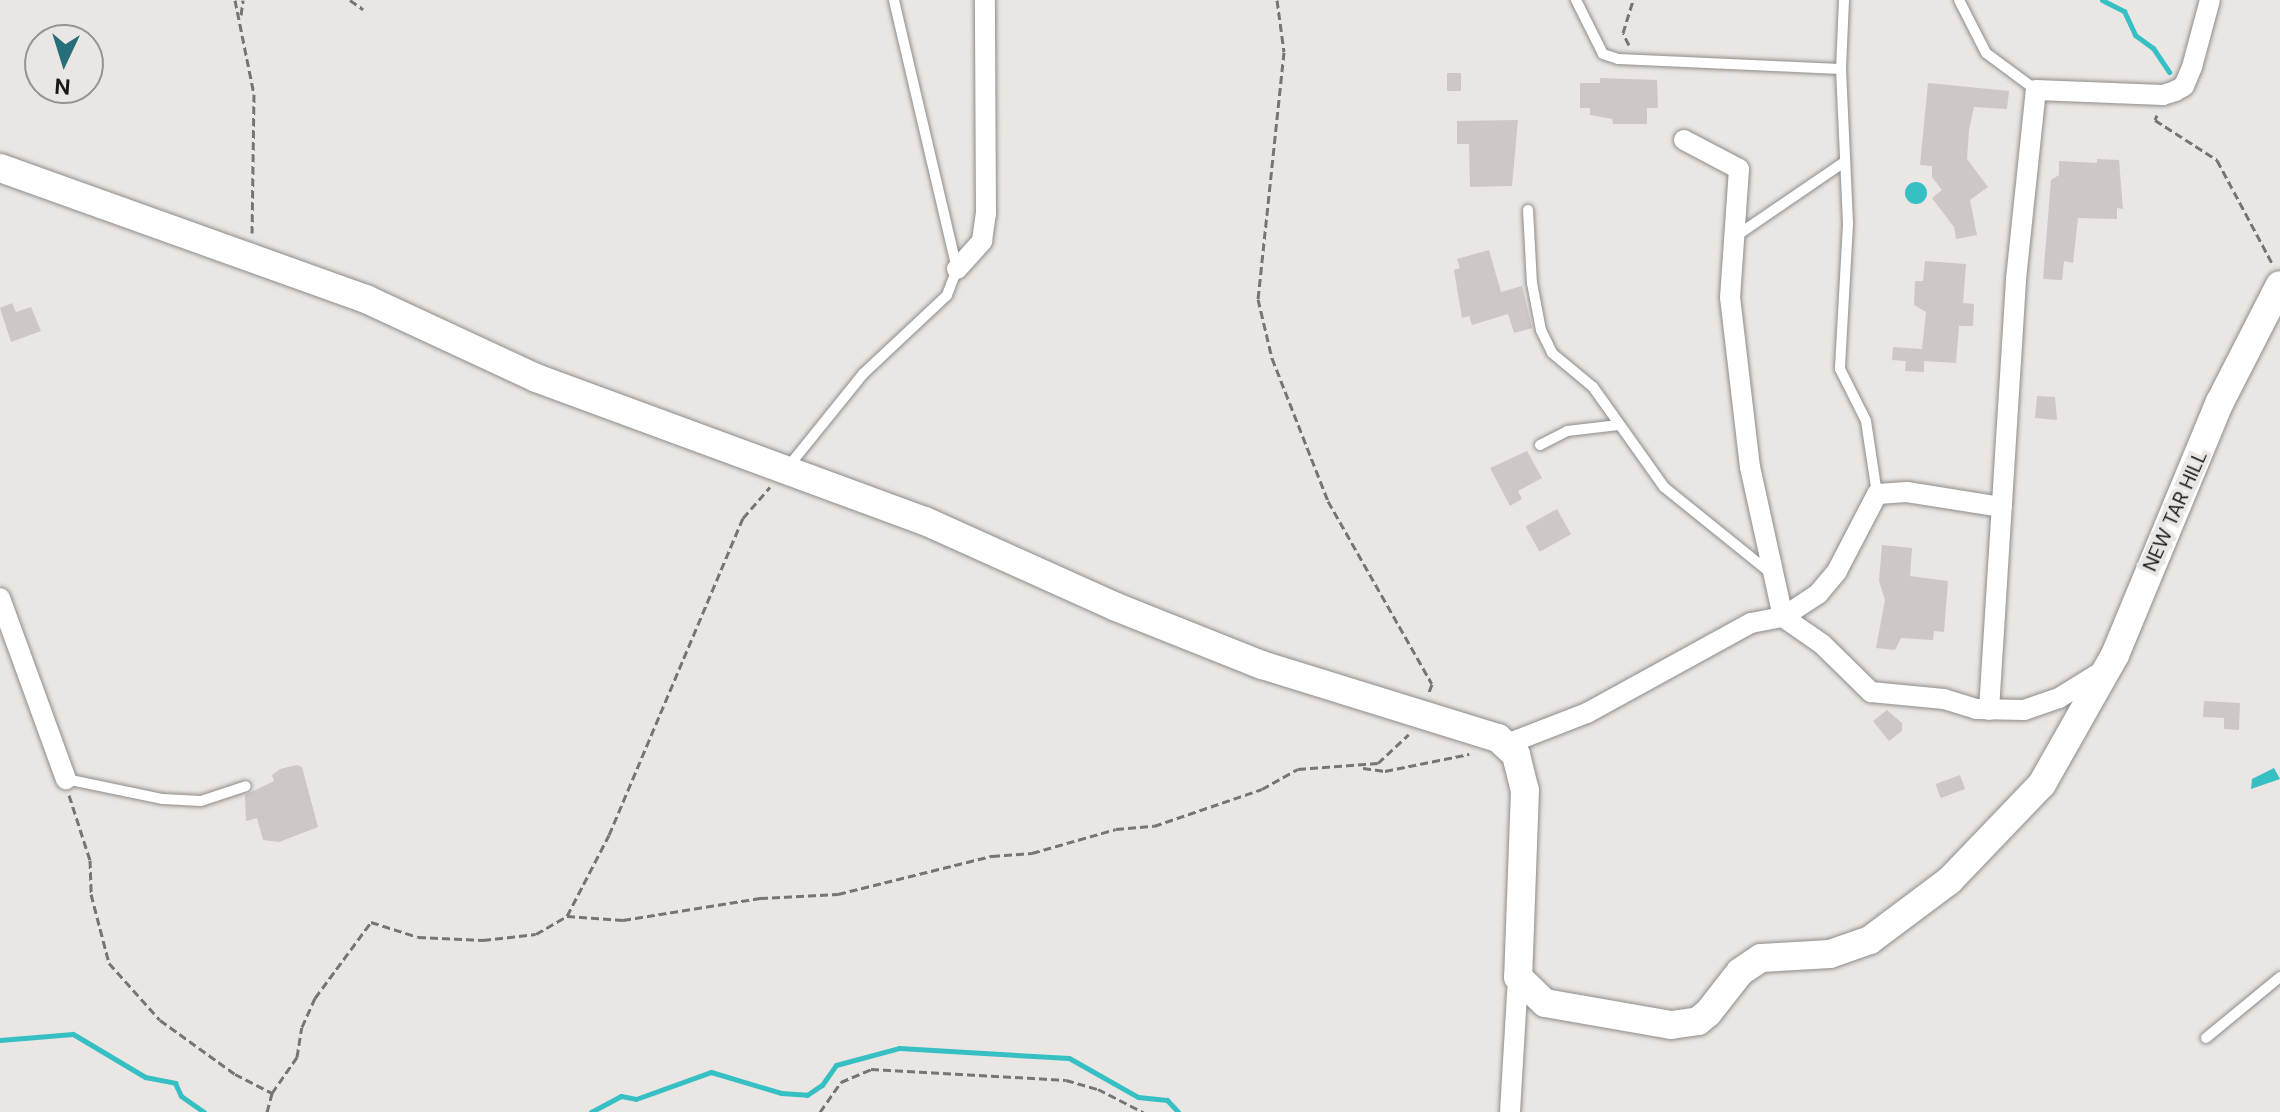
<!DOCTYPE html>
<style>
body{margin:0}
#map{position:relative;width:2280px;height:1112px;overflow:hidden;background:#eae6e3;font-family:"DM Sans",sans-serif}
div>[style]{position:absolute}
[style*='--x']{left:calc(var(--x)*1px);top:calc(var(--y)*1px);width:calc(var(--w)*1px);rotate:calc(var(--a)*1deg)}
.water>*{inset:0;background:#37c0c4}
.round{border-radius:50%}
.stream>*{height:5px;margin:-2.5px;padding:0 2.5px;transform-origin:2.5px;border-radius:2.5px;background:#37c0c4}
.building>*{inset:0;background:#cdc7c6;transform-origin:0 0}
.path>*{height:3px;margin-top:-1.5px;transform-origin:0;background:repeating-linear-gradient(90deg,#777573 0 8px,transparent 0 12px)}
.roads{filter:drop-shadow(0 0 2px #8f8b88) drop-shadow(0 0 2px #8f8b88)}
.lane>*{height:10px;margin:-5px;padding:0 5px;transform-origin:5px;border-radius:5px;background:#fff}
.street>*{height:20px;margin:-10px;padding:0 10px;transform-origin:10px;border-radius:10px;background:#fff}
.secondary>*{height:28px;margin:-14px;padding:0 14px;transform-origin:14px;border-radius:14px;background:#fff}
span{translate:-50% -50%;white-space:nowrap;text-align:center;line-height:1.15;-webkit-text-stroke:8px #eae6e3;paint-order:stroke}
.street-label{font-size:20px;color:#191817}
.north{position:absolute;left:24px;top:24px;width:80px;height:80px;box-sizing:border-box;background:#eae6e3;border:2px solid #969491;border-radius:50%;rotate:184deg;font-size:22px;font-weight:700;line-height:32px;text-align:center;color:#191817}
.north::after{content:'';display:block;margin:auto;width:28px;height:36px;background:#266f7a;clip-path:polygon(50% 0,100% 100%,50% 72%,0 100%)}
</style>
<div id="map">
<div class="water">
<i class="round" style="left:1905px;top:182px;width:22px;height:22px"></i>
<i style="clip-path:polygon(2274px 768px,2280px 779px,2251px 789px,2252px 779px)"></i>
</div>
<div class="stream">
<i style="--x:2102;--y:0;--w:25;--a:27"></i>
<i style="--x:2124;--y:11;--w:26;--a:65"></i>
<i style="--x:2135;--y:35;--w:22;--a:36"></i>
<i style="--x:2153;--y:48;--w:29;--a:56"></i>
<i style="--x:0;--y:1040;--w:73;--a:-4.7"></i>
<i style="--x:73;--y:1034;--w:84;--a:30.8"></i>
<i style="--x:145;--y:1077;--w:31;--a:11"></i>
<i style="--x:175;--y:1083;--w:14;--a:65"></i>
<i style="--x:181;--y:1096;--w:28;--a:35"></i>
<i style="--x:591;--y:1112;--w:34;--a:-28"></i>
<i style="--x:621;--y:1096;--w:15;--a:11"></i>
<i style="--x:636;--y:1099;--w:80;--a:-19.8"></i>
<i style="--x:711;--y:1072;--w:73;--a:16.7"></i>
<i style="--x:781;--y:1093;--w:26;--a:4"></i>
<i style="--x:807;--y:1095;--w:18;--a:-34"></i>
<i style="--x:822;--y:1085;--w:24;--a:-55"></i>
<i style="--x:836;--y:1065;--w:65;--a:-15.1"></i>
<i style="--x:899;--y:1048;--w:170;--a:3.4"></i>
<i style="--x:1069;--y:1058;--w:79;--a:29.5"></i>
<i style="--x:1138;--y:1097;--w:29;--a:6"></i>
<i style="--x:1167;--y:1100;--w:16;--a:47"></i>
</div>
<div class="building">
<i style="left:1447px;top:73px;width:14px;height:18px"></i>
<i style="clip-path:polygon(1600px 78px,1657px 80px,1658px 108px,1647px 108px,1647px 124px,1613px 124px,1612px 119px,1590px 115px,1590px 108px,1580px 108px,1580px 83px,1600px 83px)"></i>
<i style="clip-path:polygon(1928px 83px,2009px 91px,2007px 109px,1974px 107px,1969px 130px,1967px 159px,1988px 187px,1970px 200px,1977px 235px,1956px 239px,1954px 227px,1932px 198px,1942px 190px,1932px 177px,1932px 166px,1920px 165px)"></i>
<i style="clip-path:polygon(1518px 120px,1512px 186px,1470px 187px,1469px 144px,1457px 144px,1457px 121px)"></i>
<i style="clip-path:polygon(2097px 159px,2119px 160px,2123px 209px,2117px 208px,2117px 219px,2078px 218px,2073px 263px,2064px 261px,2062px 280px,2043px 279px,2051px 180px,2059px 175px,2059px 161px,2097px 163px)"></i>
<i style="clip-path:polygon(1489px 250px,1501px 292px,1522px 286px,1532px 328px,1514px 333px,1508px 314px,1472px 325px,1469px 316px,1462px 318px,1454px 270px,1460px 268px,1457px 259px)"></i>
<i style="clip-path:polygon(1925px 261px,1966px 264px,1963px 303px,1974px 304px,1973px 326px,1959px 326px,1956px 363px,1924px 361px,1924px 372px,1905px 371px,1906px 361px,1892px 360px,1893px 347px,1922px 349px,1926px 312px,1914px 305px,1915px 281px,1923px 281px)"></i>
<i style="clip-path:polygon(12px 303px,16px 312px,31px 307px,41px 331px,11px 342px,0 308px)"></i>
<i style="clip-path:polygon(2037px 396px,2055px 397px,2057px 420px,2035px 418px)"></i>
<i style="clip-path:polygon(1527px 451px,1542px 478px,1518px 491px,1522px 499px,1510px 506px,1490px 468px)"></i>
<i style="left:1557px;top:509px;width:29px;height:36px;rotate:61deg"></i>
<i style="clip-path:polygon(1882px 545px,1912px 548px,1910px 576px,1948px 581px,1944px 632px,1934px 631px,1933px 640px,1901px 638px,1895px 650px,1876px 648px,1885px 600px,1879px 581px)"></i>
<i style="clip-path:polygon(2204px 701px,2240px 703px,2239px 730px,2224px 729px,2224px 718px,2203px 717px)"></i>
<i style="clip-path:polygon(1887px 710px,1902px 723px,1902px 731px,1889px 741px,1873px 721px)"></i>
<i style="clip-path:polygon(297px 765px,302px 767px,318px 827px,279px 842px,263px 840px,257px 818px,246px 821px,245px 795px,274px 781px,272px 775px,280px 769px)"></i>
<i style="left:1960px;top:775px;width:15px;height:26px;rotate:70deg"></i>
</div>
<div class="path">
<i style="--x:235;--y:0;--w:96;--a:78.6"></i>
<i style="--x:254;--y:94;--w:139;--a:90.8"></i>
<i style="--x:350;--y:0;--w:16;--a:35"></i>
<i style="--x:1277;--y:0;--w:52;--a:82.3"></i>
<i style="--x:1284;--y:52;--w:248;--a:96"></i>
<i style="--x:1258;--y:299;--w:61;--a:76.7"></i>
<i style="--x:1272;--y:358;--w:154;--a:68.6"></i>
<i style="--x:1328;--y:501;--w:210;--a:60.4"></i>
<i style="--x:1432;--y:684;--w:12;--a:110"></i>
<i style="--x:241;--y:15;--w:15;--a:-82"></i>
<i style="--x:1629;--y:45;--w:13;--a:-117"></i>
<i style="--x:1623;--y:33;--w:34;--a:-73"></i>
<i style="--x:2157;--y:115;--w:5;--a:112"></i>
<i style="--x:2155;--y:120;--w:74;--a:32.8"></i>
<i style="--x:2217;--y:160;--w:117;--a:61.9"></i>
<i style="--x:1363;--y:768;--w:22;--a:8"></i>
<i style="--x:1385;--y:771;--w:86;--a:-11.4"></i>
<i style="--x:69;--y:795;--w:68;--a:72.1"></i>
<i style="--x:90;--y:860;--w:34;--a:88"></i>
<i style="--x:91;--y:894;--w:71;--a:75.4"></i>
<i style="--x:109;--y:963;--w:76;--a:48.2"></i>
<i style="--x:160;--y:1020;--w:92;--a:35.8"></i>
<i style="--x:235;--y:1074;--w:42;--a:27.2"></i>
<i style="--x:567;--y:916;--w:91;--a:-62.6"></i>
<i style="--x:609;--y:835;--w:344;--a:-67.1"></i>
<i style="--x:743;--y:518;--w:41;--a:-48.9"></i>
<i style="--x:267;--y:1112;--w:20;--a:-75"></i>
<i style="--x:272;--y:1093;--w:44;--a:-55.2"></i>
<i style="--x:297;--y:1057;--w:30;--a:-81"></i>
<i style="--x:302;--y:1027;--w:32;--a:-66"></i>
<i style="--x:315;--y:998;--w:94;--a:-53.6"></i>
<i style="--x:371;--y:922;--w:49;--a:17.7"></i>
<i style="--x:418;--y:937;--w:65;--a:2.6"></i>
<i style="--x:483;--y:940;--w:53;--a:-6.5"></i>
<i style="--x:536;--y:934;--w:36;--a:-30"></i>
<i style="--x:567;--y:916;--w:56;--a:4.1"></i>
<i style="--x:623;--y:920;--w:139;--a:-9.1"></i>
<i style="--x:760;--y:898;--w:78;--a:-2.9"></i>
<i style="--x:838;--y:894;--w:159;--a:-13.9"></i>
<i style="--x:992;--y:856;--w:40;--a:-4.3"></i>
<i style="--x:1032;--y:853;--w:87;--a:-15.9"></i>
<i style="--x:1116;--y:829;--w:38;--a:-5"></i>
<i style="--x:1154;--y:826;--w:114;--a:-18.9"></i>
<i style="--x:1262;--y:789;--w:41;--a:-29.1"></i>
<i style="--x:1298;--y:769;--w:80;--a:-4.3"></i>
<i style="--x:1378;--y:763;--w:42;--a:-43.1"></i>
<i style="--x:820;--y:1112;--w:37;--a:-55"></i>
<i style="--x:841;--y:1082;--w:33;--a:-23"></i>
<i style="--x:871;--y:1069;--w:195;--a:3.2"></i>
<i style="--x:1066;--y:1080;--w:33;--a:16"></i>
<i style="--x:1098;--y:1089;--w:51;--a:27.1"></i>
</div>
<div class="roads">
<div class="lane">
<i style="--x:1576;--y:0;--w:60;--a:63.4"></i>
<i style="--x:1603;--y:54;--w:16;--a:18"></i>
<i style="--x:1618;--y:59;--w:223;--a:2.6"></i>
<i style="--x:1844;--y:0;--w:69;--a:92.5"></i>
<i style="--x:1841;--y:69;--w:155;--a:87.4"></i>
<i style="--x:1848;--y:224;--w:145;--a:93.2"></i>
<i style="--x:1840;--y:369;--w:58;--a:63.4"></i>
<i style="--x:1866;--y:421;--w:74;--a:81.4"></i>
<i style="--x:1959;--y:0;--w:59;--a:63"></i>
<i style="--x:1986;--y:53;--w:62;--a:36.5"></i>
<i style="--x:1528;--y:210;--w:73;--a:86.9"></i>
<i style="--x:1532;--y:283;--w:48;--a:79.2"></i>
<i style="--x:1541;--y:330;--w:25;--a:64"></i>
<i style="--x:1552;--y:353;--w:53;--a:39.7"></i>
<i style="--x:1593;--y:387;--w:123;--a:54.6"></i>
<i style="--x:1664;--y:487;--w:139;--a:38.9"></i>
<i style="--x:1736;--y:236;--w:130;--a:-34.3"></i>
<i style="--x:1540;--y:445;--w:30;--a:-27"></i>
<i style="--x:1567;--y:431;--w:52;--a:-6.6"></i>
<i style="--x:788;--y:467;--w:119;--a:-51.1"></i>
<i style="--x:863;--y:374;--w:115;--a:-43.2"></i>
<i style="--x:947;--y:295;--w:28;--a:-69"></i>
<i style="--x:957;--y:269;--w:276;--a:-103.2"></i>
<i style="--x:66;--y:779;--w:99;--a:11.7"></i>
<i style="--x:163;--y:799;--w:38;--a:3"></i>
<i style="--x:201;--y:801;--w:47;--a:-18.4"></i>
<i style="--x:2206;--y:1038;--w:96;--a:-39.5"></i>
</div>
<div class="street">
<i style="--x:1684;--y:140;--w:62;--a:27.8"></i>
<i style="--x:1739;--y:169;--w:128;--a:94"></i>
<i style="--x:1730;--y:297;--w:171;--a:83.3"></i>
<i style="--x:1750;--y:467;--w:154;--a:77.6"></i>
<i style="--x:1783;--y:617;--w:47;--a:34.7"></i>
<i style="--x:1822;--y:644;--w:69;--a:44.4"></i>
<i style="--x:1871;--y:692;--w:73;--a:5.5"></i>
<i style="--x:1944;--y:699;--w:34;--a:17"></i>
<i style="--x:1976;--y:709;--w:48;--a:1.2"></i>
<i style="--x:2024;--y:710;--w:37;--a:-19"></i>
<i style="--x:2059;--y:698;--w:55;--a:-31.7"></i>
<i style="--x:957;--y:269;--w:38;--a:-48"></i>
<i style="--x:982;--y:241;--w:27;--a:-82"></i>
<i style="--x:986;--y:214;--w:214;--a:-90.3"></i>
<i style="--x:0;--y:598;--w:193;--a:70"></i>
<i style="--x:1989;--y:710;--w:432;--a:-86.4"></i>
<i style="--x:2016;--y:279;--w:190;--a:-84"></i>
<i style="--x:2036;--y:90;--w:127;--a:2.3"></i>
<i style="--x:2163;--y:95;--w:13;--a:-18"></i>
<i style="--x:2175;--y:91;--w:10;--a:-29"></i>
<i style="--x:2184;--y:86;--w:21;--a:-67"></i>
<i style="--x:2192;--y:67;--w:69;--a:-75"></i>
<i style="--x:1507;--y:744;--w:86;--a:-21.2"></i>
<i style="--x:1587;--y:713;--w:187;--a:-28.8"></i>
<i style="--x:1751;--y:623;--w:33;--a:-11"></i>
<i style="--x:1783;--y:617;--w:42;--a:-33.3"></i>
<i style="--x:1818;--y:594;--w:30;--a:-50"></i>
<i style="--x:1837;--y:571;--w:87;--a:-62.5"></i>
<i style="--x:1877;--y:494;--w:30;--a:-4"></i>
<i style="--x:1907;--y:492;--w:96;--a:9"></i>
<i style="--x:1510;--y:1112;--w:135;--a:-86.6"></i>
</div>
<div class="secondary">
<i style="--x:0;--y:168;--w:389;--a:19.7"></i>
<i style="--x:366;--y:299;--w:187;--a:24.9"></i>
<i style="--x:536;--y:378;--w:414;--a:20.2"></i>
<i style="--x:925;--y:521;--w:209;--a:24.2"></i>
<i style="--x:1116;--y:607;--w:157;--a:21.7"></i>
<i style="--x:1262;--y:665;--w:247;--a:17.2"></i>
<i style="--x:1498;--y:738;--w:25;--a:43"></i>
<i style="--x:1516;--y:755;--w:36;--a:76"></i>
<i style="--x:1525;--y:790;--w:187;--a:92.1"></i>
<i style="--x:1518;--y:977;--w:37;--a:44"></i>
<i style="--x:1545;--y:1003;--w:128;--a:9.9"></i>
<i style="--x:1671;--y:1025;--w:27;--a:-8"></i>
<i style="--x:1698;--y:1021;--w:13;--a:-39"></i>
<i style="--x:1708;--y:1013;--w:52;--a:-52"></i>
<i style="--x:1740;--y:972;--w:25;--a:-34"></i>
<i style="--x:1761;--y:958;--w:69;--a:-3.3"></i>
<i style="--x:1830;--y:954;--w:42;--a:-19.3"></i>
<i style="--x:1870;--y:940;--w:99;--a:-36.8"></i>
<i style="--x:1949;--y:881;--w:134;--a:-46.2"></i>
<i style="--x:2042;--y:784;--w:148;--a:-60.5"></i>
<i style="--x:2115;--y:655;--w:274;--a:-67.5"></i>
<i style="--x:2220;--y:402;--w:131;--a:-62.9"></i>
</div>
</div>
<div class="street-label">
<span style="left:2175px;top:511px;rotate:-66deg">NEW TAR HILL</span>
</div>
<div class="north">N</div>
</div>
